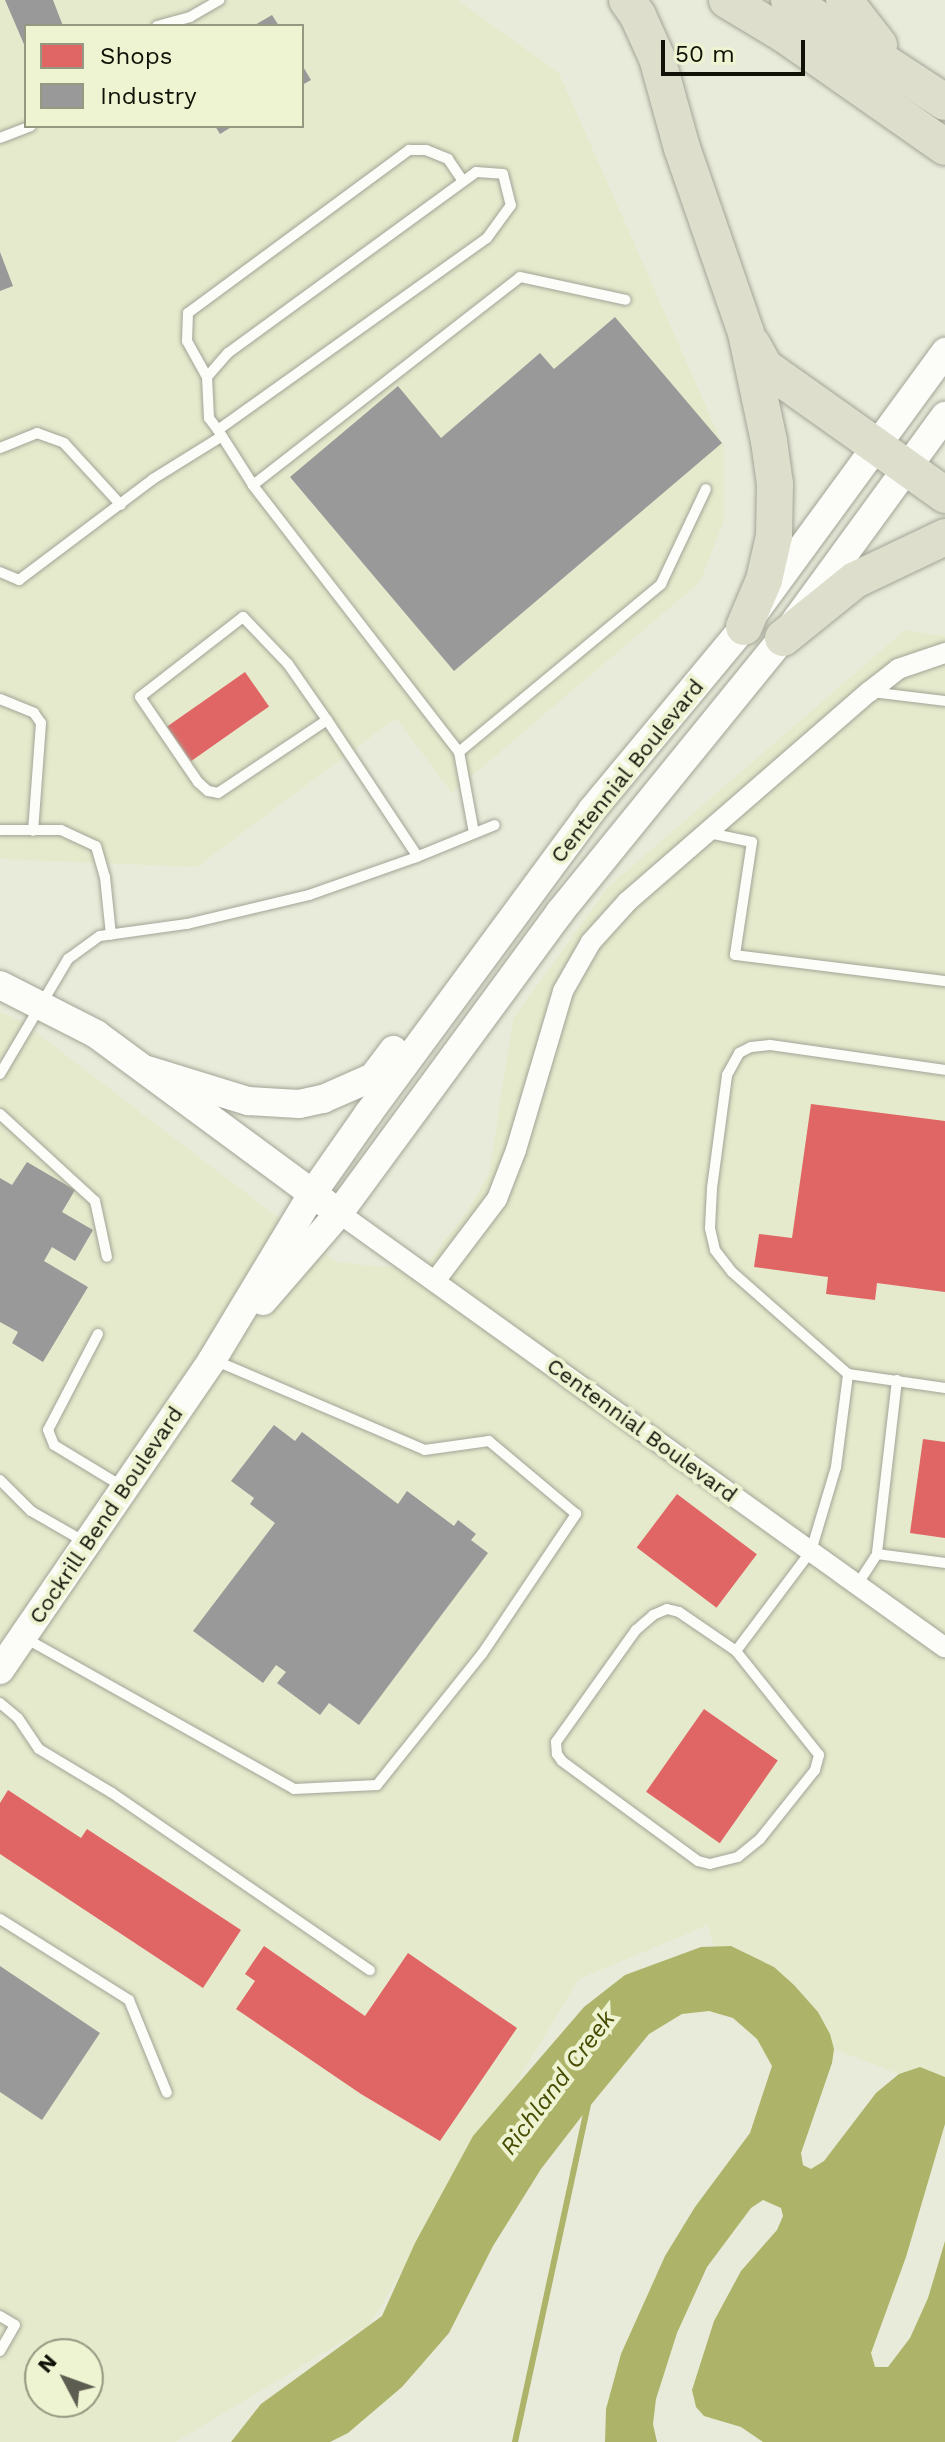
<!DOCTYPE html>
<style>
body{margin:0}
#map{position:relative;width:945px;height:2442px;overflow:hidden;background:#e9ebda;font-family:"Work Sans",sans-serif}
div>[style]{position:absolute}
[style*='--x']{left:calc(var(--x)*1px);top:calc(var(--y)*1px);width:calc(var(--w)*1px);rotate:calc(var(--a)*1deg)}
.built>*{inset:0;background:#e6eacc}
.water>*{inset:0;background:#adb369}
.shops>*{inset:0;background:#e06666;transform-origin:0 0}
.industry>*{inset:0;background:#999}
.stream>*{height:6px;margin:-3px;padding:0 3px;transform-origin:3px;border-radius:3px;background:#adb369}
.roads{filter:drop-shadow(0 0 2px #a2a496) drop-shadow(0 0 2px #a2a496)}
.lane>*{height:10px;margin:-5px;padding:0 5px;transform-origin:5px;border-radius:5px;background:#fcfcf9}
.street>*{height:20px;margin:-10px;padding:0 10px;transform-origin:10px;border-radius:10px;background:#fcfcf9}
.secondary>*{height:28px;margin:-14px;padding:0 14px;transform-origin:14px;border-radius:14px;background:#fcfcf9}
.highway>*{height:36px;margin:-18px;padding:0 18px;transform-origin:18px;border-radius:18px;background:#dddecc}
span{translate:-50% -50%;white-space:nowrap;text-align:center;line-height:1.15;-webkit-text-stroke:8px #eef3d2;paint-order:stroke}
.street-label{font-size:22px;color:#111207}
.water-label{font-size:24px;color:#474c00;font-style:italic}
.legend{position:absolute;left:24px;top:24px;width:280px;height:104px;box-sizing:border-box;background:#eef3d2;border:2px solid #969981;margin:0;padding:10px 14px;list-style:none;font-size:24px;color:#111207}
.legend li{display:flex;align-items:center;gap:16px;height:40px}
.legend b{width:40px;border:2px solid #969981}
.north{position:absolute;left:24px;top:2338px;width:80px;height:80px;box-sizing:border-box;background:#eef3d2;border:2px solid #969981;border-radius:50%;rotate:311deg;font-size:22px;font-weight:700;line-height:32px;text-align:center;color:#111207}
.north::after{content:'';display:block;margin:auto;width:28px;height:36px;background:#5d5e51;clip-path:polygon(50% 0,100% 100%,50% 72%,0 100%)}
.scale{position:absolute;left:661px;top:40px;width:144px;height:36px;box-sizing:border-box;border:4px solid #111207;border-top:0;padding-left:10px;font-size:24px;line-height:28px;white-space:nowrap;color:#111207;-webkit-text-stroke:6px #eef3d2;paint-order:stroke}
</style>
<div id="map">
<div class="built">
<i style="clip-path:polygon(evenodd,0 0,457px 0,559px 73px,724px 447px,724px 520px,700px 582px,452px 793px,396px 718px,197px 867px,0 859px,0 0,26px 26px,302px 26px,302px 126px,26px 126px,26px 26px)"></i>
<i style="clip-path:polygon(evenodd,905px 630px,945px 636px,945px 2077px,920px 2067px,899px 2074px,834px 2049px,818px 2012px,794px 1985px,774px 1967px,731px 1946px,714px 1947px,708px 1925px,579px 1979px,369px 2325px,176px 2442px,0 2442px,0 1012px,20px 1020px,336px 1262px,396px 1268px,414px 1280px,469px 1209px,489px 1174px,513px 1019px,608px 887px,905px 630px,40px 2354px,88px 2354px,88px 2402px,40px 2402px,40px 2354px)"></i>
</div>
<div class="water">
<i style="clip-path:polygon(731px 1946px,774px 1967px,794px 1985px,818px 2012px,830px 2034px,834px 2049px,832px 2063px,801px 2153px,803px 2165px,811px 2169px,824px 2161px,876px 2093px,899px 2074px,920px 2067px,945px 2077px,945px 2124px,906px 2257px,871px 2353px,875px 2367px,888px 2367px,910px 2338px,928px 2298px,945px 2241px,945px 2442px,763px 2442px,741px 2427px,704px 2416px,696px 2407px,692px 2390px,714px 2321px,741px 2271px,777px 2230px,783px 2216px,781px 2208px,763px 2200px,751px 2208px,707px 2267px,677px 2333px,656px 2399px,653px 2424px,657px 2442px,605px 2442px,606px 2409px,621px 2354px,665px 2256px,695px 2207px,750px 2133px,772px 2066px,757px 2039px,733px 2018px,709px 2011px,682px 2014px,649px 2034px,585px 2112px,541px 2169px,493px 2246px,449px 2333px,402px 2387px,348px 2433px,330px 2442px,231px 2442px,261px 2404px,382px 2316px,415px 2243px,473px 2136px,584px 2007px,625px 1975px,701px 1947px)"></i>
</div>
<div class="shops">
<i style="left:245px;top:672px;width:42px;height:95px;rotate:55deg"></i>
<i style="clip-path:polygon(811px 1104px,945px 1121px,945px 1292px,877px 1283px,875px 1300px,826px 1294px,828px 1277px,754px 1267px,759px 1234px,792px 1238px)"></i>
<i style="clip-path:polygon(923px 1439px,945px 1442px,945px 1538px,910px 1533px)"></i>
<i style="left:677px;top:1494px;width:100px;height:67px;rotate:37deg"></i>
<i style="left:704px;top:1709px;width:90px;height:101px;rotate:35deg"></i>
<i style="clip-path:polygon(8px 1790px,81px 1838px,87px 1829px,241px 1930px,203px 1988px,0 1854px,0 1803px)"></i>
<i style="clip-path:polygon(264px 1946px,365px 2016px,408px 1953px,517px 2028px,440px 2141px,361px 2094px,236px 2009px,255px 1981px,245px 1974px)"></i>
</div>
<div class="industry">
<i style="clip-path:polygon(5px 0,53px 0,63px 26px,26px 26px,26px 49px)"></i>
<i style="clip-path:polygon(272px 15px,279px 26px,253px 26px)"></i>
<i style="clip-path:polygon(302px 65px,311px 80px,302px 85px)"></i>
<i style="clip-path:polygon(215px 126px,233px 126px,220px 134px)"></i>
<i style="clip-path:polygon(0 252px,13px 286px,0 291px)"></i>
<i style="clip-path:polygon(615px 317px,722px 443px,454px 671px,290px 477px,398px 386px,441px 438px,540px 353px,554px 369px)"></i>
<i style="clip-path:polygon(27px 1162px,75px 1190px,62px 1212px,93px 1230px,75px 1261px,52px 1247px,44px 1261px,88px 1287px,43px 1362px,12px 1343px,18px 1332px,0 1322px,0 1178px,12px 1185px)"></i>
<i style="clip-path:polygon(274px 1425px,295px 1441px,302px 1432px,398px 1504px,407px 1491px,454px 1526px,458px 1520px,476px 1534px,471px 1540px,488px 1553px,359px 1725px,329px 1703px,320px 1715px,277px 1683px,286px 1672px,276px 1665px,263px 1683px,193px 1631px,275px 1523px,250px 1504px,254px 1498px,231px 1481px)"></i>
<i style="clip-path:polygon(0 1966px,100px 2033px,42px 2120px,0 2092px)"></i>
</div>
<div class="stream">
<i style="--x:515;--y:2442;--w:349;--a:-77.8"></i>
</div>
<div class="roads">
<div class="lane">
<i style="--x:157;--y:26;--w:34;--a:-15"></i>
<i style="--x:190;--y:17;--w:34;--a:-30"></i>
<i style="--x:0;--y:138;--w:33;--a:-21"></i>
<i style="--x:207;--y:377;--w:41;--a:-119.1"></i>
<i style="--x:187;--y:341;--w:28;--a:-88"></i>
<i style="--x:188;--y:313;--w:275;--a:-36.4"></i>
<i style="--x:409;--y:150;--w:17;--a:0"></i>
<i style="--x:426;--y:150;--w:24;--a:22"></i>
<i style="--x:448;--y:159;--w:27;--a:56"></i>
<i style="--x:218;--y:430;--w:15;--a:-127"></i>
<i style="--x:209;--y:418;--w:41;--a:-92.8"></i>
<i style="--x:207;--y:377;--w:32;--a:-49"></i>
<i style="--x:228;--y:353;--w:307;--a:-36.1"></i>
<i style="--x:476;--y:172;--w:27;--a:4"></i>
<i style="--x:503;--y:174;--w:32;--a:76"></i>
<i style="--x:511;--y:205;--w:41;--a:126"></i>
<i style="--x:487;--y:238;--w:330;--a:144.5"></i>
<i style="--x:218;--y:430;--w:65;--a:57.5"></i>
<i style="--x:0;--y:448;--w:40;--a:-22"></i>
<i style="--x:37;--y:433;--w:29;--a:20"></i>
<i style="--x:64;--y:443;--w:84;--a:47.4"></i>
<i style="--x:0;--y:572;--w:21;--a:23"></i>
<i style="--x:19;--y:580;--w:168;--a:-37"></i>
<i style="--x:153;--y:479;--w:81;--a:-31.9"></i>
<i style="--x:871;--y:692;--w:75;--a:6.9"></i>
<i style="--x:0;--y:699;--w:37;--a:22"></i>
<i style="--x:34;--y:713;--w:12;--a:55"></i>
<i style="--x:41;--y:723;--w:108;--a:94.2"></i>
<i style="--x:327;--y:720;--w:68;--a:-124.9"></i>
<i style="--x:288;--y:664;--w:65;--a:-133.8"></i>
<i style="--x:243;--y:617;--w:130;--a:142.2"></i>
<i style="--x:140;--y:697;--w:103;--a:55.7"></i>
<i style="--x:198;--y:782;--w:13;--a:42"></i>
<i style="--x:208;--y:791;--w:10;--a:11"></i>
<i style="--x:218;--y:793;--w:131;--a:-33.8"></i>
<i style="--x:327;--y:720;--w:164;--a:56.4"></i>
<i style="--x:459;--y:752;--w:263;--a:-39.7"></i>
<i style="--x:661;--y:584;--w:105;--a:-64.7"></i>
<i style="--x:0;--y:830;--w:61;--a:0"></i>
<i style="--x:61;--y:830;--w:38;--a:25"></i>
<i style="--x:96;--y:846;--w:32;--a:74"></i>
<i style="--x:105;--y:877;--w:58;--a:84.1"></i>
<i style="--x:474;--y:833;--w:82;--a:-100.5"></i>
<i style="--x:459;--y:752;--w:337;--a:-127.7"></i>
<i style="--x:253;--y:485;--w:338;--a:-37.9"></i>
<i style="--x:520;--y:277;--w:108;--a:12.2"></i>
<i style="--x:709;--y:833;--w:44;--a:11.8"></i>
<i style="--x:752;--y:842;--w:114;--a:98.6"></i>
<i style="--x:735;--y:955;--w:212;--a:7.1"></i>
<i style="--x:0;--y:1074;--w:134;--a:-59.4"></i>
<i style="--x:68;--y:959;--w:39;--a:-36"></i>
<i style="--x:100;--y:936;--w:88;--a:-7.9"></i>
<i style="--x:187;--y:924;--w:125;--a:-13.4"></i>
<i style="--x:309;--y:895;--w:111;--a:-19.4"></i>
<i style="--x:414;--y:858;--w:87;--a:-22.2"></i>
<i style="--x:0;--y:1114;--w:129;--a:42.5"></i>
<i style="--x:95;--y:1201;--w:57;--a:77.9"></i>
<i style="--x:98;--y:1334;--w:108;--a:117.5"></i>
<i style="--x:48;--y:1430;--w:16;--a:68"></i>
<i style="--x:54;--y:1445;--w:81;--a:31.3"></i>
<i style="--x:848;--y:1374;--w:154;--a:-138.7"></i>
<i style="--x:732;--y:1272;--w:28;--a:-128"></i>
<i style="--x:715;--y:1250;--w:23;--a:-103"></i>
<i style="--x:710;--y:1228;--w:40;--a:-87.1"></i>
<i style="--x:712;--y:1188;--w:114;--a:-82.4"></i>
<i style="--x:727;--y:1075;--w:25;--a:-61"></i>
<i style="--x:739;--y:1053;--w:13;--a:-27"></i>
<i style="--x:751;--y:1047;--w:19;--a:-6"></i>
<i style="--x:770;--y:1045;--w:177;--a:8.1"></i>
<i style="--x:897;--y:1380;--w:175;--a:96.6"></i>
<i style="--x:877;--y:1554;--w:69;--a:7.5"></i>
<i style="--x:0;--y:1480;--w:44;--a:45"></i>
<i style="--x:31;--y:1511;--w:62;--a:29.9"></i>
<i style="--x:857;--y:1585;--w:37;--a:-57"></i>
<i style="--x:25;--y:1638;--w:308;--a:29.3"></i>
<i style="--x:294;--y:1789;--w:83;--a:-2.8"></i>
<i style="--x:377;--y:1785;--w:168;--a:-51.3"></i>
<i style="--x:482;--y:1654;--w:169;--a:-56.1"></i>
<i style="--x:576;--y:1514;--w:114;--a:-140"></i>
<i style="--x:489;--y:1441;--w:65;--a:172"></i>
<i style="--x:425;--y:1450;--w:229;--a:-156.9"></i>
<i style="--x:736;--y:1651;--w:133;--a:51.4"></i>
<i style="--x:819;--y:1755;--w:16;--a:105"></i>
<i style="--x:815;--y:1770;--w:88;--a:128.6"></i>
<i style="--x:760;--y:1839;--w:28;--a:141"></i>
<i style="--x:738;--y:1857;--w:29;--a:166"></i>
<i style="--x:710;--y:1864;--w:12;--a:-166"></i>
<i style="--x:698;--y:1861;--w:169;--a:-143.7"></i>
<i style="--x:562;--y:1761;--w:9;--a:-126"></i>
<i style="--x:557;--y:1754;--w:12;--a:-95"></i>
<i style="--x:556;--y:1742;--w:138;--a:-54.5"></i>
<i style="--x:636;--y:1630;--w:23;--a:-41"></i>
<i style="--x:653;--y:1615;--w:15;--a:-23"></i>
<i style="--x:667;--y:1609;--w:12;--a:14"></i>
<i style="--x:679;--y:1612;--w:69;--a:34.4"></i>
<i style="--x:736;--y:1651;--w:125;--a:-53.1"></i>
<i style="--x:811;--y:1551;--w:88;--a:-73.4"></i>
<i style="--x:836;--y:1467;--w:94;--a:-82.6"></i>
<i style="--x:848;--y:1374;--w:98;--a:8.2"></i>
<i style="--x:0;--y:1703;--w:23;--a:40"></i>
<i style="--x:18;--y:1718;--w:37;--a:56"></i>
<i style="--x:39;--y:1749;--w:85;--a:31.1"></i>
<i style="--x:112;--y:1793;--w:313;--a:34.5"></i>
<i style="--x:0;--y:1919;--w:152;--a:32.1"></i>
<i style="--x:129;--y:2000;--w:100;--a:67.8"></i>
<i style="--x:0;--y:2316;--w:17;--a:31"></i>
<i style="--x:15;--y:2325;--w:30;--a:120"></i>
</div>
<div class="street">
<i style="--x:339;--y:1213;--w:745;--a:35.65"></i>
<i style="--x:435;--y:1281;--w:103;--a:-52.9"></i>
<i style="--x:497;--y:1199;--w:53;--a:-68.8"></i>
<i style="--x:516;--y:1150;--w:166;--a:-73.5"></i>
<i style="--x:563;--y:991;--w:56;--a:-60.3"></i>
<i style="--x:591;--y:942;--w:54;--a:-48"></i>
<i style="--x:627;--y:902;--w:320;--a:-41"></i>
<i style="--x:869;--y:692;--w:37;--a:-38"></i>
<i style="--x:898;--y:669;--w:50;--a:-18.8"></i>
</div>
<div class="secondary">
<i style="--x:0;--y:985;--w:108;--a:27"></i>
<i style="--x:96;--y:1034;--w:285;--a:36.4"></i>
<i style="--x:147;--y:1070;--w:106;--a:17.1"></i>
<i style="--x:248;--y:1101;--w:51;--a:3.4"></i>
<i style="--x:299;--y:1104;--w:25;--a:-12"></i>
<i style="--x:323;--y:1099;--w:55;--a:-23.7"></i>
<i style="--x:373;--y:1077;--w:34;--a:-53"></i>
<i style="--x:263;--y:1301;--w:116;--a:-49.2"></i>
<i style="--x:339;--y:1213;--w:373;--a:-53.7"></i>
<i style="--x:560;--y:912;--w:353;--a:-50.9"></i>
<i style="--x:783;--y:638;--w:275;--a:-53.9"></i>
<i style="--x:0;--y:1670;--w:376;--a:-55.6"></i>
<i style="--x:212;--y:1360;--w:194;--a:-58.9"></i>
<i style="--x:312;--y:1194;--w:98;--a:-55"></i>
<i style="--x:368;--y:1114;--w:378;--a:-53.6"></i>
<i style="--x:592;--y:810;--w:238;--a:-50.3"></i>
<i style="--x:744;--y:627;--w:341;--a:-53.8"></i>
</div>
<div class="highway">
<i style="--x:627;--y:0;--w:19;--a:55"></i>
<i style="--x:638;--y:16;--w:46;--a:65.7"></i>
<i style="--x:657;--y:58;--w:93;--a:74.5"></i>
<i style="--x:682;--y:148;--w:196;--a:70.9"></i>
<i style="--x:746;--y:333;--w:110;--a:78"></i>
<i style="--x:769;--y:441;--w:43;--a:82.1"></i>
<i style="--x:775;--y:484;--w:52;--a:91.1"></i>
<i style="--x:774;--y:536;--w:45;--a:102.8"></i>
<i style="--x:764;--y:580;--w:51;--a:113.1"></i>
<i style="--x:727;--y:0;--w:68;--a:31.1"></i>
<i style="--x:785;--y:35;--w:195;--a:35"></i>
<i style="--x:789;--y:0;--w:186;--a:33.2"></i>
<i style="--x:844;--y:0;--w:57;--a:52.1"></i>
<i style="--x:752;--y:344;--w:26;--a:61"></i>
<i style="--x:765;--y:367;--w:221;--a:35.4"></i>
<i style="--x:783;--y:638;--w:92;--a:-38.9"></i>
<i style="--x:855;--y:580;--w:100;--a:-25.5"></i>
</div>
</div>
<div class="street-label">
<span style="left:627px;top:771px;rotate:-51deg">Centennial Boulevard</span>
<span style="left:642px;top:1430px;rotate:36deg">Centennial Boulevard</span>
<span style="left:106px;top:1515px;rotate:-56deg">Cockrill Bend Boulevard</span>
</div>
<div class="water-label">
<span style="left:558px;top:2083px;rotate:-53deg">Richland Creek</span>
</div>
<ul class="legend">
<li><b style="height:22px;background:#e06666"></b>Shops</li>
<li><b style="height:22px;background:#999"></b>Industry</li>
</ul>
<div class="north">N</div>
<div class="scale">50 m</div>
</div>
